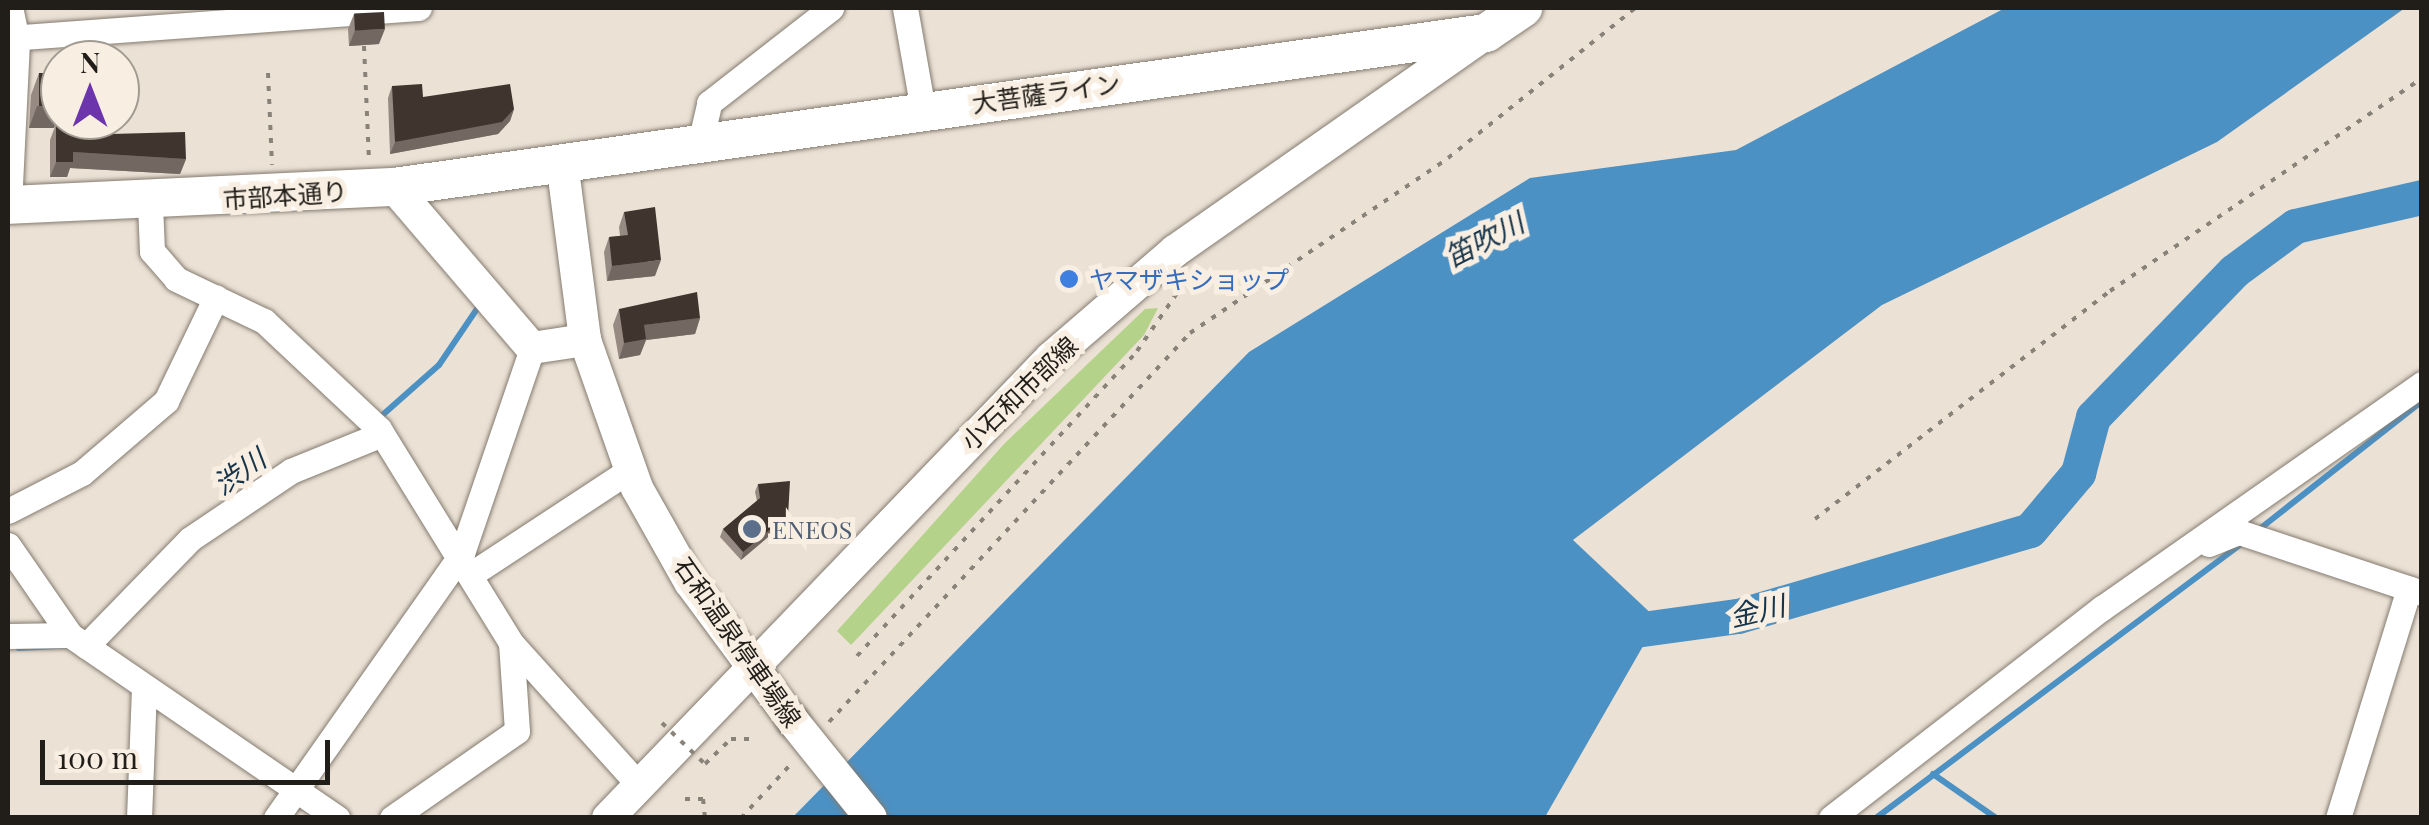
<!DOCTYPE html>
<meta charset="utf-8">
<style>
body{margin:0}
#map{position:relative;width:2429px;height:825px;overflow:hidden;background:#ebe1d5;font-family:"Playfair Display","Noto Sans JP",serif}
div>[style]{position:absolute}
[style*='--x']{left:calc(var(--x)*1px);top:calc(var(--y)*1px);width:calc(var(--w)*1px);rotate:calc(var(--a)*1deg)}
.green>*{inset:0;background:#b5d28a}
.water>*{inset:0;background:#4c91c4}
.stream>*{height:6px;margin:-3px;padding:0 3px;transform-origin:3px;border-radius:3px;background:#4c91c4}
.river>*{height:35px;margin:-17.5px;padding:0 17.5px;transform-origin:17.5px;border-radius:17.5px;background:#4c91c4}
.path>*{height:4px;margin-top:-2px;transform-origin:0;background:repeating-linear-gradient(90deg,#888279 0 5px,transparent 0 13px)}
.roads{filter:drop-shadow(0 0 2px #847b70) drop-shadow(0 0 2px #847b70)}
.minor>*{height:25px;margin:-12.5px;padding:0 12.5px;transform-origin:12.5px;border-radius:12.5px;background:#fff}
.major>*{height:32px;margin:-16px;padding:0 16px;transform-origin:16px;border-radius:16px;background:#fff}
.highway>*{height:38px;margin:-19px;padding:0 19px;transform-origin:19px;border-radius:19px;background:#fff}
.path-bridge>*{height:4px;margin-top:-2px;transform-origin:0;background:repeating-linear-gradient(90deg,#888279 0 5px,transparent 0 13px)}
.bridges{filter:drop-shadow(0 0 2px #847b70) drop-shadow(0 0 2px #847b70)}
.major-bridge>*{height:32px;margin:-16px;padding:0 16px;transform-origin:16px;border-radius:16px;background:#fff}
.wall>*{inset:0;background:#968a82}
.shaded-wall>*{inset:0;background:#736861}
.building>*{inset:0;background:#40342f;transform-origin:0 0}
.dots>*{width:28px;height:28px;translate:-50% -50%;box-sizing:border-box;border:5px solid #f8eee2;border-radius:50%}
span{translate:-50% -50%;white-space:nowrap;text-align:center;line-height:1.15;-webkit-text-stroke:10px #f8eee2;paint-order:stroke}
.street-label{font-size:25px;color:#211e19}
.shop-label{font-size:25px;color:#366cbe}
.left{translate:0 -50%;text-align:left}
.service-label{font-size:25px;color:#4e5e75}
.water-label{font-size:28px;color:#16344a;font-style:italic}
.frame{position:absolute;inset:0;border:10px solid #211e19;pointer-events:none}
.north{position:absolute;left:40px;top:40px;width:100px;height:100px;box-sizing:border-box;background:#f8eee2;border:2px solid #a29b92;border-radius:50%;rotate:0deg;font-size:28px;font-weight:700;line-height:40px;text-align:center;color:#211e19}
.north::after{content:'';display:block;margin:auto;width:35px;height:45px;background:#6d35ab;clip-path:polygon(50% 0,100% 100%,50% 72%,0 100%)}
.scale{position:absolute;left:40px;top:740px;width:290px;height:45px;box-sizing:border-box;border:5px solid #211e19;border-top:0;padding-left:12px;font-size:30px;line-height:35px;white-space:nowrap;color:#211e19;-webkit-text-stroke:8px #f8eee2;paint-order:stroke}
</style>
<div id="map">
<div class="green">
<i style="clip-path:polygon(1158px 308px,1144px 335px,851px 645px,837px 631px,1004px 444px,1145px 309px)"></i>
</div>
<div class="water">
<i style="clip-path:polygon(2005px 8px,2405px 8px,2217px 142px,1882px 305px,1573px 540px,1658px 620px,1545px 817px,792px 818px,1249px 352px,1530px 178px,1736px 150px)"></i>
</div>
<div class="stream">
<i style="--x:378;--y:419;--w:81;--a:-41.5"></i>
<i style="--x:439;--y:365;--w:75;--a:-55.9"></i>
<i style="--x:2257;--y:531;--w:210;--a:-38.2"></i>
<i style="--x:19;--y:648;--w:56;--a:-3.1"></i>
<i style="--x:1933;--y:774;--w:77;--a:34.9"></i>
<i style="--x:1876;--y:818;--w:460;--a:-36.9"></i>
</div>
<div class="river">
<i style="--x:1606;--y:634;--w:133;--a:-7.8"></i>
<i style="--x:1738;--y:616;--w:304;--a:-16.4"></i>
<i style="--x:2030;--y:530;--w:75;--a:-49.9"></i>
<i style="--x:2078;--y:473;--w:58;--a:-75"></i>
<i style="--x:2093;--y:417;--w:203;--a:-46"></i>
<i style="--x:2234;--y:271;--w:76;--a:-36.4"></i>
<i style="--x:2295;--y:226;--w:130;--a:-12.9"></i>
</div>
<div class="path">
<i style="--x:364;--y:46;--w:115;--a:87.5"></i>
<i style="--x:268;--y:73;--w:92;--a:87.5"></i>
<i style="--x:1815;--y:519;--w:373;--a:-37.7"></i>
<i style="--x:2110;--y:291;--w:378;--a:-34.3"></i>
<i style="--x:857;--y:656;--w:414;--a:-47.4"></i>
<i style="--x:1137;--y:351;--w:91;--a:-55.3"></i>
<i style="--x:829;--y:722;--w:531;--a:-47.14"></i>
<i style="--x:1190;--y:333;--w:312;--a:-34.1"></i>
<i style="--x:1448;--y:158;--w:240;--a:-38.7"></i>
<i style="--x:705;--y:764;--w:36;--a:-44"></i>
<i style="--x:731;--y:739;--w:18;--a:0"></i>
<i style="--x:685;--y:799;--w:18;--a:0"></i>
<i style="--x:703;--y:799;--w:19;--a:84"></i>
<i style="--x:741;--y:818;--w:75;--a:-47.2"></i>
</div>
<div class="roads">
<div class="minor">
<i style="--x:905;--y:8;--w:104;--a:80"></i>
<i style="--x:8;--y:38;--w:412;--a:-4.2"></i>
<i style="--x:701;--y:139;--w:37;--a:-77"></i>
<i style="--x:709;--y:103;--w:155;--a:-37.9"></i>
<i style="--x:150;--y:204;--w:47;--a:87.6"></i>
<i style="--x:152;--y:251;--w:37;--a:49"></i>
<i style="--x:176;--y:279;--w:98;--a:25.5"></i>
<i style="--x:264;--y:321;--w:158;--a:43.2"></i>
<i style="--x:379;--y:429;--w:251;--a:58.3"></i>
<i style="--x:511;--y:643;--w:191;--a:48"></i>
<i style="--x:9;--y:205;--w:165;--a:-87.2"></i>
<i style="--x:17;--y:40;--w:33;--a:-102"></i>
<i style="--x:8;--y:511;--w:83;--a:-27.2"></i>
<i style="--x:82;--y:473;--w:111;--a:-40.6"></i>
<i style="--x:166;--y:401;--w:115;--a:-64.3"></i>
<i style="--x:2209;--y:544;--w:32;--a:-22"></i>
<i style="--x:2239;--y:532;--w:193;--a:18.4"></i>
<i style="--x:8;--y:545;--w:109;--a:55.4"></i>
<i style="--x:473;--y:573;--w:188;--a:-33.3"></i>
<i style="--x:8;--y:636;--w:62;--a:-0.9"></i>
<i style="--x:70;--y:635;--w:324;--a:34.4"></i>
<i style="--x:86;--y:646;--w:149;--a:-45.8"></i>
<i style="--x:190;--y:539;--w:122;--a:-34"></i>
<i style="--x:291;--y:471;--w:98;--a:-22.1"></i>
<i style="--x:139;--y:818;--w:131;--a:-87.8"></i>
<i style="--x:276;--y:818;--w:324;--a:-54.9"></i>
<i style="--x:462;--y:553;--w:217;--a:-71.1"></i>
<i style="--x:392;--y:818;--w:152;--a:-34.8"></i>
<i style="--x:517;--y:731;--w:88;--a:-93.9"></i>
<i style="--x:1831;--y:818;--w:343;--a:-37.8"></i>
<i style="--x:2102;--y:608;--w:391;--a:-35"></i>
<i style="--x:2338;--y:818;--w:240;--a:-72.8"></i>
</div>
<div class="major">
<i style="--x:562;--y:162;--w:179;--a:82.6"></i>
<i style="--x:585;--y:340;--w:157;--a:70.6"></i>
<i style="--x:637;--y:488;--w:108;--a:60.6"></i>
<i style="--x:690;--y:582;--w:173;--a:53.5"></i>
<i style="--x:394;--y:187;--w:212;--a:49.4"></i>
<i style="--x:532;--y:348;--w:54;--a:-8.6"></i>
<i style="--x:608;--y:818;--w:639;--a:-46.08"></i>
<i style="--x:1051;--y:358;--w:164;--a:-40.8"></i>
<i style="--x:1175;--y:251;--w:380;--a:-35"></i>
</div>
<div class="highway">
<i style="--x:8;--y:205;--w:386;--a:-2.7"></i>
<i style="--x:394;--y:187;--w:1103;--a:-8.03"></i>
<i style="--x:1486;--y:33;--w:45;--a:-34"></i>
</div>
</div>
<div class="path-bridge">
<i style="--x:662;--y:723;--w:59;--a:43.6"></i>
</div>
<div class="bridges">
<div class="major-bridge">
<i style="--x:793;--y:721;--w:124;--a:51.2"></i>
</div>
</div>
<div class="wall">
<i style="clip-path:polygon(354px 14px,379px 44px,349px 46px,348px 29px)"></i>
<i style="clip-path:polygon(39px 73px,60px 73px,60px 110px,54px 128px,29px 128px,31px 95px)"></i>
<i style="clip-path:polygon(392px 86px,423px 97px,514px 109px,510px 121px,498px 134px,390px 154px,388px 98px)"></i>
<i style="clip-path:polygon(84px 120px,111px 120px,111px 134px,186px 159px,180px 174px,70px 168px,67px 177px,50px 177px,50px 140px,56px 124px,84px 124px)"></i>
<i style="clip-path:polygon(624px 212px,655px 276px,607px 281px,604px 252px,609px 237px,620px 236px,619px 227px)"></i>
<i style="clip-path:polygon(619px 309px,700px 318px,695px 334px,646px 340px,640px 355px,619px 359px,613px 325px)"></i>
<i style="clip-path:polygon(758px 484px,787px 534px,784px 542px,774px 532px,741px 560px,720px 537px,723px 529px,757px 501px,755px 492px)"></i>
</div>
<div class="shaded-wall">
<i style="clip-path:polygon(385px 29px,379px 44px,349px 46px,355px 30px)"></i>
<i style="clip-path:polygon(37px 106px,60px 106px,60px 110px,54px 128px,29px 128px)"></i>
<i style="clip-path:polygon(514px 109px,510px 121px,498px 134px,390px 154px,395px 142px)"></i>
<i style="clip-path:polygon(73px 152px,186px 159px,180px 174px,70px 168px,67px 177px,50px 177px,56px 162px)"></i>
<i style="clip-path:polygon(661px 260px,655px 276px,607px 281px,612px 266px)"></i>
<i style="clip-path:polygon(700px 318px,695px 334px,646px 340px,640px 355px,619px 359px,624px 343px,644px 325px)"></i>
<i style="clip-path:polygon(777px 524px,774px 532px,741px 560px,743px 552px)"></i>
</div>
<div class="building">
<i style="left:384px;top:12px;width:17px;height:30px;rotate:87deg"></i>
<i style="left:39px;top:73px;width:21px;height:33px"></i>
<i style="clip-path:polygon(422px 84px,423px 97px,510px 84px,514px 109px,502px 122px,395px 142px,392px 86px)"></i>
<i style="clip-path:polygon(90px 120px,111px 120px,111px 134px,185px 132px,186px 159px,73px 152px,73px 162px,56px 162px,56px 124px,90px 124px)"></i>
<i style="clip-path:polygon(655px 207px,661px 260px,612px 266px,609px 237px,628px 235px,624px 212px)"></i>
<i style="clip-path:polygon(697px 292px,700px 318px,644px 325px,646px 339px,624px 343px,619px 309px)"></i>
<i style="clip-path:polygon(790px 481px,787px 534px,777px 524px,743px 552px,723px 529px,760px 498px,758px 484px)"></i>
</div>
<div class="dots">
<i style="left:1069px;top:279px;background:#3f7fe0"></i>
<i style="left:752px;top:529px;background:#5c6f8a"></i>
</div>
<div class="street-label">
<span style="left:1046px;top:93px;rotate:-8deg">大菩薩ライン</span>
<span style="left:285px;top:195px;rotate:-4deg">市部本通り</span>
<span style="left:1019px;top:393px;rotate:-44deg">小石和市部線</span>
<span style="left:738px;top:642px;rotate:55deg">石和温泉停車場線</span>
</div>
<div class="shop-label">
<span class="left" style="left:1089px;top:279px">ヤマザキショップ</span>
</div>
<div class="service-label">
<span class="left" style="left:772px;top:529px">ENEOS</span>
</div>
<div class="water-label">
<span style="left:1484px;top:239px;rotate:-27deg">笛吹川</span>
<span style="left:239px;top:471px;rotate:-35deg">渋川</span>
<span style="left:1757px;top:610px;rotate:-13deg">金川</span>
</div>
<div class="frame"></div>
<div class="north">N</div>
<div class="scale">100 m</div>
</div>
